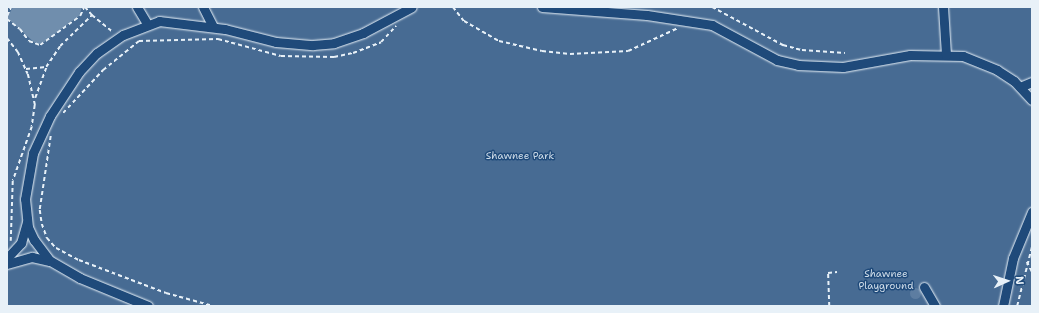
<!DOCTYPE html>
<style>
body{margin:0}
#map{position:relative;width:1039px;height:313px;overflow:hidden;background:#2b5482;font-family:"Shantell Sans",sans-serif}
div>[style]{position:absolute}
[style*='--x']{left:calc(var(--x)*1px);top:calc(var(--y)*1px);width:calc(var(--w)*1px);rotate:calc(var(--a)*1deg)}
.green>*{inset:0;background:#476b93;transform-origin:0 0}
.water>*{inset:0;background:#708ead}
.building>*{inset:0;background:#5d7da1}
.round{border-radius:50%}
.path>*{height:1.5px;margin-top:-0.75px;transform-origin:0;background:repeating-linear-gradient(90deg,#e8f1f8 0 4px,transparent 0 7px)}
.roads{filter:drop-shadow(0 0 1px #e8f1f8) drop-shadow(0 0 1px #e8f1f8)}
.minor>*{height:9px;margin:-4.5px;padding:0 4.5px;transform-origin:4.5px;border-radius:4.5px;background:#1f4a7a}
span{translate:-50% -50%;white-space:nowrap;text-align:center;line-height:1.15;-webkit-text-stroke:3px #1f4a7a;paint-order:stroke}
.park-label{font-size:10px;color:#d0dde9}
.frame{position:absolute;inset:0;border:8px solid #e8f1f8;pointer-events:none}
.north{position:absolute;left:987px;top:261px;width:40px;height:40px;-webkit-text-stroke:3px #1f4a7a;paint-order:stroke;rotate:87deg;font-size:11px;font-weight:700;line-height:16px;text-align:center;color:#e8f1f8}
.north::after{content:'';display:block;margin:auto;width:14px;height:18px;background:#e8f1f8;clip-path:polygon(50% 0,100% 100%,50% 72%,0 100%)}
</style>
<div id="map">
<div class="green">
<i style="left:7px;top:7px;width:1025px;height:299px"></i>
</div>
<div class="water">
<i style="clip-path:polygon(13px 7px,82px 7px,79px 16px,43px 43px,36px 44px,7px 18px)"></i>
</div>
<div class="building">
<i class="round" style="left:909.5px;top:287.5px;width:11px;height:11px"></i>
</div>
<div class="path">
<i style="--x:85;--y:7;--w:11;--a:49"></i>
<i style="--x:453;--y:7;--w:18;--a:52"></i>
<i style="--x:464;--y:21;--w:40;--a:29.7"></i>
<i style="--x:499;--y:41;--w:44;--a:13.1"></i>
<i style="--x:542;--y:51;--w:28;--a:6"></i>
<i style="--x:570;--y:54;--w:58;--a:-3"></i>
<i style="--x:628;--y:51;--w:55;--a:-24.7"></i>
<i style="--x:712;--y:7;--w:81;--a:28.2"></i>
<i style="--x:783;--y:45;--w:20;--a:15"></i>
<i style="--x:802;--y:50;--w:43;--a:4"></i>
<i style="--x:7;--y:16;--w:10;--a:-66"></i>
<i style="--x:7;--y:19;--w:16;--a:38"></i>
<i style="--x:20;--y:29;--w:15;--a:53"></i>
<i style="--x:29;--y:41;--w:12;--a:20"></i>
<i style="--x:40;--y:45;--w:49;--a:-35.9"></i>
<i style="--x:80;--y:16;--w:10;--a:-66"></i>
<i style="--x:7;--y:38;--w:18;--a:52"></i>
<i style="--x:18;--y:52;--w:24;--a:66"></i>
<i style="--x:28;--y:74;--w:32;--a:77"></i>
<i style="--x:35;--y:105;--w:22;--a:98"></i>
<i style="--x:32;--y:127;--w:57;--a:109.4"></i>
<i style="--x:13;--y:181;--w:60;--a:91.9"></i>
<i style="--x:26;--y:69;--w:20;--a:-6"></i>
<i style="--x:35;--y:98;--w:33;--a:-70"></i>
<i style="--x:46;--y:67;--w:25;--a:-56"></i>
<i style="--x:60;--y:46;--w:45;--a:-44.1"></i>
<i style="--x:92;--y:15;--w:27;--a:39"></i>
<i style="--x:63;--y:113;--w:59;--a:-47.1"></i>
<i style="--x:103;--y:70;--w:46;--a:-38.9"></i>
<i style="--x:139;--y:41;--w:79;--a:-1.5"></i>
<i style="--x:218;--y:39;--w:65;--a:15.1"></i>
<i style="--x:281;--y:56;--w:53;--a:1.1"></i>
<i style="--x:334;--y:57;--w:19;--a:-12"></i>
<i style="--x:353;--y:53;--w:30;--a:-21"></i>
<i style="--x:381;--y:42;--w:22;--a:-47"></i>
<i style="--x:51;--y:136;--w:75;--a:98.5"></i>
<i style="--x:40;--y:210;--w:14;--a:82"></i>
<i style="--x:42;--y:224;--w:15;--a:70"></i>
<i style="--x:47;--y:238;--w:13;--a:48"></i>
<i style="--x:56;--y:248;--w:26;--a:28"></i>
<i style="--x:79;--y:260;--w:93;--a:20.8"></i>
<i style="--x:166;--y:293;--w:49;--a:15.5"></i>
<i style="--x:1027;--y:262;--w:11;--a:63"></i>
<i style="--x:829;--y:306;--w:33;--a:-92"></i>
<i style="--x:828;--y:273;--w:9;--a:-6"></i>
<i style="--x:1017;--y:306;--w:62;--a:-76"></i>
</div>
<div class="roads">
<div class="minor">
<i style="--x:137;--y:7;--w:21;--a:59"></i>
<i style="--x:203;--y:7;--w:22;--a:63"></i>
<i style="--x:542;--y:7;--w:105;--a:4.4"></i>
<i style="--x:647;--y:15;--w:66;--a:8.7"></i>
<i style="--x:712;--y:25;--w:74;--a:28.3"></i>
<i style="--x:777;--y:60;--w:22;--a:13"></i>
<i style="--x:798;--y:65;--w:45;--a:2.5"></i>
<i style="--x:843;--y:67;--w:68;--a:-10.2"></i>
<i style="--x:910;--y:55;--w:53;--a:1.1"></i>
<i style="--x:963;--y:56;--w:37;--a:22"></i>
<i style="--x:997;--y:70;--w:20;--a:33"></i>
<i style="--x:1014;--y:81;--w:26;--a:47"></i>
<i style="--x:943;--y:7;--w:48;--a:86.4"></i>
<i style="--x:1020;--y:87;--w:13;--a:-23"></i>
<i style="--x:7;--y:258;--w:21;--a:-47"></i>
<i style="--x:21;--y:243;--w:22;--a:-74"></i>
<i style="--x:7;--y:264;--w:26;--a:-16"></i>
<i style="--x:32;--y:257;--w:18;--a:13"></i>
<i style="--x:924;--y:287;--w:22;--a:60"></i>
<i style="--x:148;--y:306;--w:74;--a:-157.6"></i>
<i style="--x:80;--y:278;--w:34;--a:-150"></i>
<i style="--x:50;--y:261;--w:26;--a:-127"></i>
<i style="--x:34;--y:240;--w:14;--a:-115"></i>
<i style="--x:28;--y:227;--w:28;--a:-96"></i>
<i style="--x:25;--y:199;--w:47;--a:-80.1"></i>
<i style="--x:33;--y:153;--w:41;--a:-65.3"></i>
<i style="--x:50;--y:116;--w:53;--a:-56.6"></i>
<i style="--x:79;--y:72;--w:26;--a:-47"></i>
<i style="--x:97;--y:53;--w:32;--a:-35"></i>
<i style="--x:123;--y:35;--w:39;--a:-21"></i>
<i style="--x:159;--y:21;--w:66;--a:6.9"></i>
<i style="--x:225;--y:29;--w:53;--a:14.3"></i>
<i style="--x:276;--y:42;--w:37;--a:5"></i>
<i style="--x:313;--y:45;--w:21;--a:-5"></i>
<i style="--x:334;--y:43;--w:31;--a:-19"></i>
<i style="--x:363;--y:33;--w:55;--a:-28"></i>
<i style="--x:1003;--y:306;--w:49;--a:-78.2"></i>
<i style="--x:1013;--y:258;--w:50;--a:-67.6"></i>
</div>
</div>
<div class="park-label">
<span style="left:520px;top:156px">Shawnee Park</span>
<span style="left:886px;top:279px">Shawnee<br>Playground</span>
</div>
<div class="frame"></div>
<div class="north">N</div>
</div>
